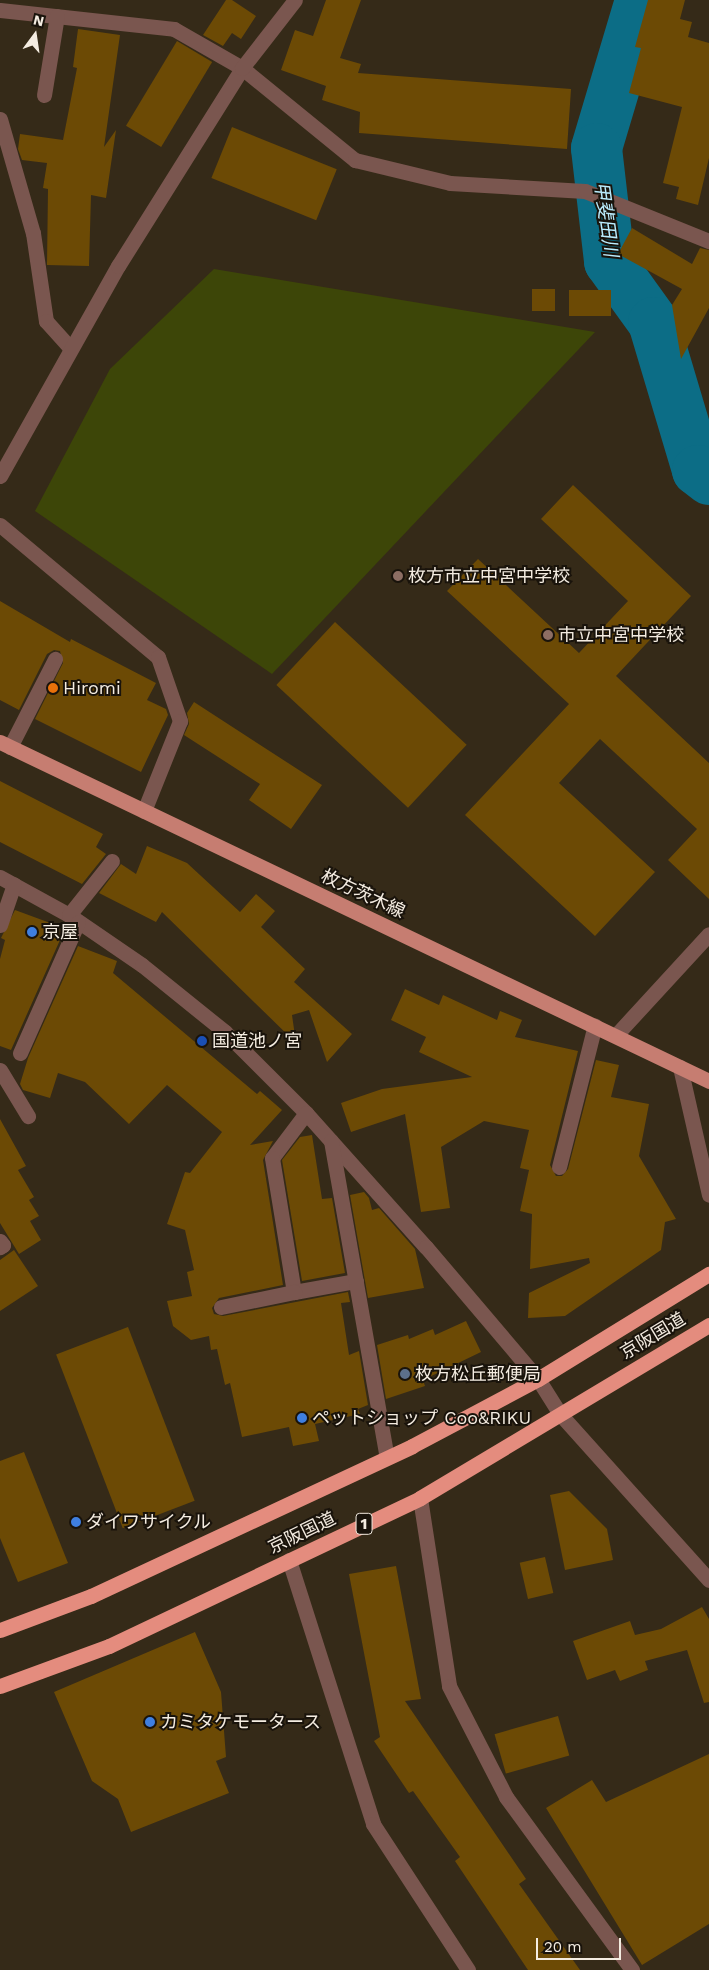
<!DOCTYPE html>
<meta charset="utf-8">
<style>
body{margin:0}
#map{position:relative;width:709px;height:1970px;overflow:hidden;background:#352a18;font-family:"Work Sans","Noto Sans JP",sans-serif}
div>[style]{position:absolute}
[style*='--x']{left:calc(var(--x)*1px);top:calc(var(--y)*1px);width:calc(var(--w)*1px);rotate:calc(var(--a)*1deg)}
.green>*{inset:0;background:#3d4608}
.river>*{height:51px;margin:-25.5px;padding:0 25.5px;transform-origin:25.5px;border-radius:25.5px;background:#0c6d86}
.building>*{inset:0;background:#6c4a05;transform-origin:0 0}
.minor>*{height:15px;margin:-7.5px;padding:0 7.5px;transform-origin:7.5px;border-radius:7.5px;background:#7a564f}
.major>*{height:15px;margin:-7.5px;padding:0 7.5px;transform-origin:7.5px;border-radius:7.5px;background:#c67d71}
.highway>*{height:15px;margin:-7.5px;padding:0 7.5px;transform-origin:7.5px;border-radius:7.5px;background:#e48c7e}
.dots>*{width:14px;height:14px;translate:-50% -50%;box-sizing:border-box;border:2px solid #19130b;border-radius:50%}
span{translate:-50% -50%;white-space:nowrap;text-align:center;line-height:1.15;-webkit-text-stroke:4px #19130b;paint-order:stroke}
.shield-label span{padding:1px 4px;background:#19130b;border:1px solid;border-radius:4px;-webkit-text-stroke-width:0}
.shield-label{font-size:16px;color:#f4ece1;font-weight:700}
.poi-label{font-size:18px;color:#f4ece1}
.left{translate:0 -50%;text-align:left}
.street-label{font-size:18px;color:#f4ece1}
.water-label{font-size:19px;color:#bbedfe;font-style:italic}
.north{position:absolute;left:10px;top:10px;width:50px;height:50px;-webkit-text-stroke:4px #19130b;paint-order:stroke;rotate:14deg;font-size:14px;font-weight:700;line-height:20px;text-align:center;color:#f4ece1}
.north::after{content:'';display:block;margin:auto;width:18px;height:22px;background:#f4ece1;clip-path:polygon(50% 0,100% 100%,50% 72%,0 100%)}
.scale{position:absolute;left:536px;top:1938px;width:85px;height:22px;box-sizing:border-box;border:2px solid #f4ece1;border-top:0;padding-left:6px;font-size:15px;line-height:18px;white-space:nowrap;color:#f4ece1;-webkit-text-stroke:4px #19130b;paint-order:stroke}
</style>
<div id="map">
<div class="green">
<i style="clip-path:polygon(214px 269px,595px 332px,272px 674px,35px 511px,110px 369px)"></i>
</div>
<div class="river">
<i style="--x:640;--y:0;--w:154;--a:106.6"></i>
<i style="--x:596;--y:148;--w:114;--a:83.4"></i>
<i style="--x:609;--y:261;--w:75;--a:54.2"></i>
<i style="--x:653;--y:322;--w:154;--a:73.4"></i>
<i style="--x:697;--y:470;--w:15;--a:37"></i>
</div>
<div class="building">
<i style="clip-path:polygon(226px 0,232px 0,256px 16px,241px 39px,232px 33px,223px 46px,203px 35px)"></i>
<i style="clip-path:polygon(326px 0,361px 0,340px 58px,361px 64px,358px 73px,571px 89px,567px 149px,359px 133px,360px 112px,322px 100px,326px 86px,281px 70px,295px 30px,313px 36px)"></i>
<i style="clip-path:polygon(648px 0,685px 0,680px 19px,692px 22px,688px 37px,709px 43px,709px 158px,698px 205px,676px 199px,679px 187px,663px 183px,682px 107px,629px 93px,641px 48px,635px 47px)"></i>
<i style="clip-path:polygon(78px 29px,120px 35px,104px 147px,116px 130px,106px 198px,91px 195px,89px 266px,47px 265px,48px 189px,43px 188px,47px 163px,22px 160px,18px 149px,20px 134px,63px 140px,77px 68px,73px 67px)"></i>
<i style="left:177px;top:41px;width:41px;height:99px;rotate:31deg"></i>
<i style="left:232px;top:127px;width:113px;height:55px;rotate:22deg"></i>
<i style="clip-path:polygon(632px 228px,692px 264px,700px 248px,709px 250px,709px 308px,681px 359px,672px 305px,682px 289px,618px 254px)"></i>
<i style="left:555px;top:289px;width:22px;height:23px;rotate:90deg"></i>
<i style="left:569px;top:290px;width:42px;height:26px"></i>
<i style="clip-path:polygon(573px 485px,691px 596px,616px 676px,709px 763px,709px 899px,668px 860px,697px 829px,600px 739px,559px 783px,655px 872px,595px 936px,465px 815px,569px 704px,447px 591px,478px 559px,579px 653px,628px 601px,541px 519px)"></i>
<i style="clip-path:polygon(0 601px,70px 642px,71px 639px,156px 683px,147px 700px,166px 709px,168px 715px,141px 772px,35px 719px,63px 663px,60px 651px,54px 650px,47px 654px,19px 710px,0 700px)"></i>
<i style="left:335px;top:622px;width:180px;height:86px;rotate:43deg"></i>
<i style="clip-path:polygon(194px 702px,322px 785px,291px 829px,249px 800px,260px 784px,184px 735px,189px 724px,187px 713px)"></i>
<i style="clip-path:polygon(0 781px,103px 834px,96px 847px,106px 854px,82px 884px,0 842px)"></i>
<i style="clip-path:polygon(147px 846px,187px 863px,240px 912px,256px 894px,275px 911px,261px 927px,305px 969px,294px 982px,352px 1034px,327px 1062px,309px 1010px,292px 1015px,296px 1043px,162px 912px,156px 922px,99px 893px,121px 864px,136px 874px)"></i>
<i style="clip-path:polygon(15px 910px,53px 924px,49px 936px,60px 940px,11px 1050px,0 1046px,0 959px,5px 940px,1px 938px)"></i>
<i style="clip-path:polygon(78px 946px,117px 961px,113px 973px,257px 1094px,260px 1091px,282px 1110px,250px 1145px,273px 1141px,263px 1160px,283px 1285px,219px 1298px,212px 1308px,214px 1314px,223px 1316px,348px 1292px,350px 1302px,341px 1303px,349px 1355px,359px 1351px,368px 1405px,358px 1409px,360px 1414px,315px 1424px,319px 1441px,293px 1446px,289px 1427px,242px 1437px,230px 1383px,225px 1385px,217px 1349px,211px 1350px,209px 1336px,191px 1340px,173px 1326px,167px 1301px,192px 1296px,187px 1272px,194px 1270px,185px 1230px,167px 1224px,185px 1172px,190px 1173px,222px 1132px,167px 1085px,129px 1124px,85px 1082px,58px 1073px,50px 1098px,23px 1090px,20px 1084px,28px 1058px)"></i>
<i style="clip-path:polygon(405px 989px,439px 1005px,443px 995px,497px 1020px,500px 1011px,522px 1020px,515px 1037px,578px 1051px,550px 1165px,556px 1176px,562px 1176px,568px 1169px,596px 1060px,619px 1065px,611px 1097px,649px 1104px,639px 1156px,676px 1219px,665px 1222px,661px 1250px,565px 1316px,528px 1318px,529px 1293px,590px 1263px,589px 1258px,530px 1269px,532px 1214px,520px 1211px,529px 1170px,520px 1168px,529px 1130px,484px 1121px,441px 1147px,450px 1208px,421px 1212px,405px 1114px,351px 1132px,341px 1103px,382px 1089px,472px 1077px,419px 1052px,426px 1037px,391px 1020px)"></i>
<i style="clip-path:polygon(0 1119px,26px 1166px,18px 1170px,34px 1197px,29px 1200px,39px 1216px,30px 1221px,41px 1240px,19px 1254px,0 1223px)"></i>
<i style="clip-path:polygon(312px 1135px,322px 1199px,332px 1198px,345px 1273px,302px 1281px,282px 1160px,300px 1137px)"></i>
<i style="clip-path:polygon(364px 1192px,369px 1198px,372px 1210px,379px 1208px,415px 1249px,424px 1288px,368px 1298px,350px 1195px)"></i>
<i style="clip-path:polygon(14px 1250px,38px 1286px,0 1311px,0 1260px)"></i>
<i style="clip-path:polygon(466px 1321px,481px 1352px,423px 1380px,425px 1386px,386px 1399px,377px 1345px,408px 1335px,409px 1339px,433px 1329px,435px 1335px)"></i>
<i style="left:128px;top:1327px;width:186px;height:77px;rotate:69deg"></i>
<i style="clip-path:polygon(24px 1452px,68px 1563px,18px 1582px,0 1538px,0 1461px)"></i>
<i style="clip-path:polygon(569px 1491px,607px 1529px,613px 1560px,565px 1570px,550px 1495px)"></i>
<i style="left:545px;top:1557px;width:37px;height:26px;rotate:77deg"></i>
<i style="clip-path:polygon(396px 1566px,421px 1699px,405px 1701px,526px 1879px,519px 1884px,580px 1970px,528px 1970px,455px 1861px,460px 1857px,413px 1791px,409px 1793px,374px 1741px,380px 1737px,349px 1574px)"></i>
<i style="clip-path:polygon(702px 1607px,709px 1619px,709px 1702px,704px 1703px,687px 1650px,645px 1661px,648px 1670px,620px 1681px,615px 1670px,587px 1680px,573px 1641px,630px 1621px,635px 1635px,661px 1629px)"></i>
<i style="clip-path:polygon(195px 1632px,221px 1692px,226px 1757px,216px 1761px,229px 1793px,131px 1832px,118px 1799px,92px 1781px,54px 1692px)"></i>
<i style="left:558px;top:1716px;width:41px;height:66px;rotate:74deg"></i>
<i style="clip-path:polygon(709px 1754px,709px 1924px,642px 1965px,546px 1808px,592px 1780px,606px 1802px)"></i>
</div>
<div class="minor">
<i style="--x:0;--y:10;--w:175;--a:6.2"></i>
<i style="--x:174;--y:29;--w:78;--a:29.8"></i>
<i style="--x:242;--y:68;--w:146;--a:39.2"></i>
<i style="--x:355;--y:160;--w:98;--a:13.6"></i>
<i style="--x:450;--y:183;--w:135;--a:3.4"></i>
<i style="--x:585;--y:191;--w:134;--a:22"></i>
<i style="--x:44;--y:95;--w:80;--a:-80.7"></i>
<i style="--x:0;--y:119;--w:119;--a:73.9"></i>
<i style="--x:33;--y:233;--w:89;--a:81.6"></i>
<i style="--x:46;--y:321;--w:36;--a:48"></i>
<i style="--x:0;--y:476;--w:241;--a:-60.7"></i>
<i style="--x:118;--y:266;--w:234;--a:-57.9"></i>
<i style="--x:242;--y:68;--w:86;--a:-52.1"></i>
<i style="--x:0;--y:525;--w:206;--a:39.9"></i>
<i style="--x:158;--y:657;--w:68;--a:71"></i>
<i style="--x:180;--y:721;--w:97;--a:111.8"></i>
<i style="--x:10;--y:747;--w:99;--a:-62.9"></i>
<i style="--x:0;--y:877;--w:79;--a:28.8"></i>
<i style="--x:69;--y:915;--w:88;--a:34.4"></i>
<i style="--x:142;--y:965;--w:107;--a:38.9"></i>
<i style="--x:225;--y:1032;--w:115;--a:45"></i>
<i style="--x:306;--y:1113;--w:180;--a:48.2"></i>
<i style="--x:426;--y:1247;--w:173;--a:49.7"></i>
<i style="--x:538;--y:1379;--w:41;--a:57.8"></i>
<i style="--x:560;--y:1414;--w:223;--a:48.1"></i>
<i style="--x:69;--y:915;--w:69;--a:-51.5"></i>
<i style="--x:0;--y:925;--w:43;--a:-71.1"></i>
<i style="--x:616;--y:1035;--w:137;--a:-47.4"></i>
<i style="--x:20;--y:1053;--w:143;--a:-66.1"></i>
<i style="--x:680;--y:1067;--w:131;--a:77.2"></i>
<i style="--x:0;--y:1070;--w:54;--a:58.7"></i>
<i style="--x:306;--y:1113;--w:56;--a:127.1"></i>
<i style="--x:272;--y:1158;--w:136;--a:80.7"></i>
<i style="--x:294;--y:1292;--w:63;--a:-10.1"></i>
<i style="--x:331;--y:1141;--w:321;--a:80"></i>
<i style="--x:559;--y:1167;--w:146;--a:-75.8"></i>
<i style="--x:0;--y:1241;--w:5;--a:53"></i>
<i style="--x:3;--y:1245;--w:4;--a:146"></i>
<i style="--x:221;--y:1307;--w:75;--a:-11.6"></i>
<i style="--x:420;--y:1498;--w:190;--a:81.2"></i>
<i style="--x:449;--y:1686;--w:125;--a:62.8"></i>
<i style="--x:506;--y:1797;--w:214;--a:53.9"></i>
<i style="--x:289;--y:1560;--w:277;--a:72.3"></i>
<i style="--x:373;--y:1824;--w:174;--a:56.9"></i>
</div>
<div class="major">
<i style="--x:0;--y:742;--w:786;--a:25.55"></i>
</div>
<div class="highway">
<i style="--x:0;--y:1630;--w:97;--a:-20.5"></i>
<i style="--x:91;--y:1596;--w:354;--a:-25"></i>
<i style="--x:412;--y:1446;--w:143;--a:-28"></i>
<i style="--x:538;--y:1379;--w:201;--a:-31.6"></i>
<i style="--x:0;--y:1686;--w:116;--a:-20.2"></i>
<i style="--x:109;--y:1646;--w:344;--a:-25.4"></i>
<i style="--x:420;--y:1498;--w:337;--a:-30.9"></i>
</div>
<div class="dots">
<i style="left:398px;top:576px;background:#8d6e63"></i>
<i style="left:548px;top:635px;background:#8d6e63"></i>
<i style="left:53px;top:688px;background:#e8710a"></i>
<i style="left:32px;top:932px;background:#3f7fe0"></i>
<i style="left:202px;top:1041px;background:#1a4fb4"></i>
<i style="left:405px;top:1374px;background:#5c6f8a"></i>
<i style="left:302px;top:1418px;background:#3f7fe0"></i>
<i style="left:76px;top:1522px;background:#3f7fe0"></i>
<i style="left:150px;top:1722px;background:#3f7fe0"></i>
</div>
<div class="shield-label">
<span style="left:364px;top:1524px">1</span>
</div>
<div class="poi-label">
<span class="left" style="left:408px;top:576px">枚方市立中宮中学校</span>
<span class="left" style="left:558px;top:635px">市立中宮中学校</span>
<span class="left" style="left:63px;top:688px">Hiromi</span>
<span class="left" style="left:42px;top:932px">京屋</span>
<span class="left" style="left:212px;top:1041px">国道池ノ宮</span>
<span class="left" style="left:415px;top:1374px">枚方松丘郵便局</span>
<span class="left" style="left:312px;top:1418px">ペットショップ Coo&amp;RIKU</span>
<span class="left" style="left:86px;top:1522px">ダイワサイクル</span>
<span class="left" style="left:160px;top:1722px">カミタケモータース</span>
</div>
<div class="street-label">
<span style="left:363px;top:894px;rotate:25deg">枚方茨木線</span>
<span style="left:653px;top:1336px;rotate:-31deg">京阪国道</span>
<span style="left:302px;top:1533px;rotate:-26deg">京阪国道</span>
</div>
<div class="water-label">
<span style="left:606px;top:219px;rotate:82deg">甲斐田川</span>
</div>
<div class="north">N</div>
<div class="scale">20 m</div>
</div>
